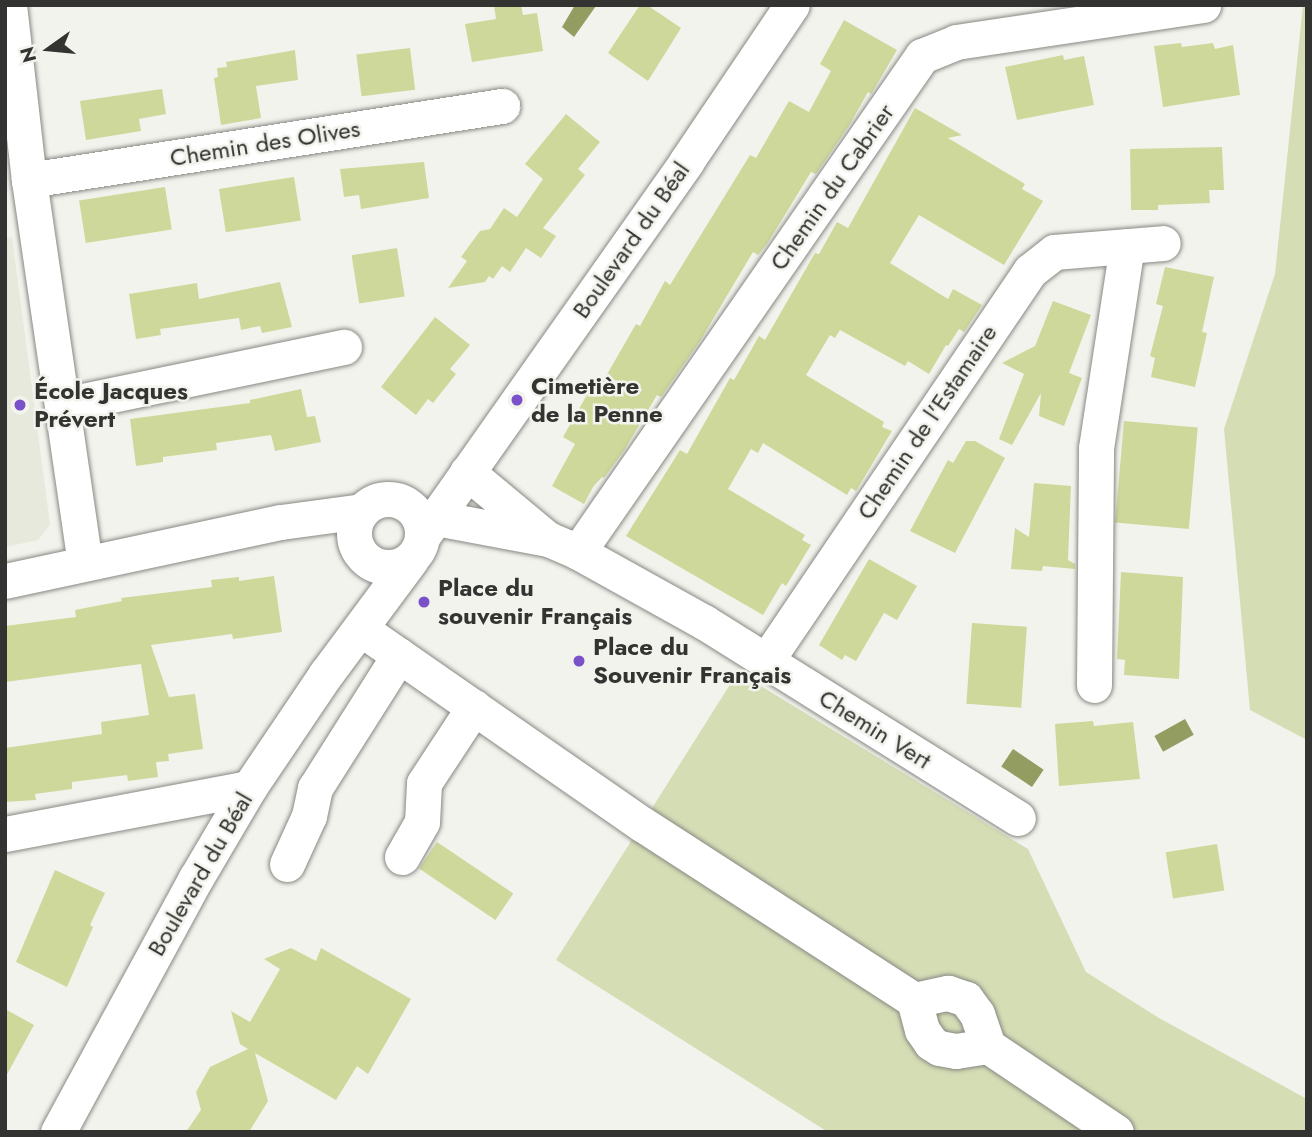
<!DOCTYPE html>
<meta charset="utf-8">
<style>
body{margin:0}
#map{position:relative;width:1312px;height:1137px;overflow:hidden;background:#f2f3ed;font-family:Jost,sans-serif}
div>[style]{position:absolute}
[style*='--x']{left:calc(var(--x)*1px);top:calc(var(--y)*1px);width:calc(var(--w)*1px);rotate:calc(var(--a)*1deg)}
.built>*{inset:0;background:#e6e9dc}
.green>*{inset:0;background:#d5ddb5}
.water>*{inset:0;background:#949d61;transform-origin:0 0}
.building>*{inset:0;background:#ced89a;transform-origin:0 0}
.roads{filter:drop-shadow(0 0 2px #878983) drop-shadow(0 0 2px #878983)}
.minor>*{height:35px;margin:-17.5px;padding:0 17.5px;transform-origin:17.5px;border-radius:17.5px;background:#fff}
.minor>.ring{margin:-17.5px;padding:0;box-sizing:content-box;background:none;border:35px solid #fff;border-radius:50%}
.dots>*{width:19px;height:19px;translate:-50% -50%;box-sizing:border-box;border:4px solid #f2f3ed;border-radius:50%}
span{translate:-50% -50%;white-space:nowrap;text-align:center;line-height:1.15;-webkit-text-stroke:5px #f2f3ed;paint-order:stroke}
.street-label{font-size:24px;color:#333331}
.poi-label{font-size:24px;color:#333331;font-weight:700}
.left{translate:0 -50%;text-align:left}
.frame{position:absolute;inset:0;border:7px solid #333331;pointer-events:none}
.north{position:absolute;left:14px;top:14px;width:70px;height:70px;-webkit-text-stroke:5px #f2f3ed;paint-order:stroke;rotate:255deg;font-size:19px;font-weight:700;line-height:28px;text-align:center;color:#333331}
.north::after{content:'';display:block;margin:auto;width:24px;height:32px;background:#333331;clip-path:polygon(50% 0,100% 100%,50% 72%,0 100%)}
</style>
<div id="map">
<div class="built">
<i style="clip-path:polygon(12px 237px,50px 525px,38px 540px,5px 547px,5px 239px)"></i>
</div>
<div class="green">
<i style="clip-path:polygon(1303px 5px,1307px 5px,1307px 740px,1250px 710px,1224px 429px,1275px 274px)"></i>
<i style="clip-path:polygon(738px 672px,1028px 849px,1086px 972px,1159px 1018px,1307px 1099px,1307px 1132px,828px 1132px,556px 960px)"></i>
</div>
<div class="water">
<i style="clip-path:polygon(575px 5px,596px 6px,574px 37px,562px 27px)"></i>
<i style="left:1185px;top:719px;width:18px;height:35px;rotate:61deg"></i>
<i style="left:1013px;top:749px;width:37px;height:21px;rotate:34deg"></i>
</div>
<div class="building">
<i style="clip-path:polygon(494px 5px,521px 5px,523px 15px,537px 13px,543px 51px,472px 62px,465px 24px,496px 19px)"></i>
<i style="clip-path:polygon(640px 5px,647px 5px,681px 28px,648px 81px,608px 53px)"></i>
<i style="clip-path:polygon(844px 20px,897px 50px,873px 91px,871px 94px,868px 92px,850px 124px,816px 174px,811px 172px,767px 244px,758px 255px,753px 252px,700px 341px,661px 397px,657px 395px,625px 449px,604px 478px,602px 477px,593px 487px,584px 504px,552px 486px,575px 444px,563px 437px,588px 393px,594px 397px,636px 324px,640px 326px,665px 281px,670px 285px,750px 155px,756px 158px,789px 101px,809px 112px,831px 71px,820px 64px)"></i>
<i style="clip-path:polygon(1181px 43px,1182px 47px,1213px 43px,1215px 49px,1233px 45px,1240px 95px,1163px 107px,1154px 46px)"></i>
<i style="left:410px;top:48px;width:42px;height:54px;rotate:83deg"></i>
<i style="clip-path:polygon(295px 50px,298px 80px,256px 86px,261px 118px,221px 125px,214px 78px,218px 77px,217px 68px,227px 67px,226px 62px)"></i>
<i style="clip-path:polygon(1063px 55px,1064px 60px,1084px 56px,1094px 105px,1017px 120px,1005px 67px)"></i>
<i style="clip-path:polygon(162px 89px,166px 114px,139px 119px,141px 131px,86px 140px,80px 101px)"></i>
<i style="clip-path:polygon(915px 108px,962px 135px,948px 138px,1025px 184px,1022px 189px,1043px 201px,1004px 265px,919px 215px,890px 263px,948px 299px,953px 289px,982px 305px,964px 332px,959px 329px,948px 346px,946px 345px,929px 374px,908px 361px,905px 366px,840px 330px,835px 338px,830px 335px,806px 375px,884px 422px,882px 427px,892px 431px,856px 491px,851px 488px,847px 495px,763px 443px,758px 453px,751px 449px,728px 489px,805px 535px,802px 540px,811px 545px,786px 586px,782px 583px,763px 615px,626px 536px,680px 450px,687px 454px,730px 378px,734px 380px,759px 336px,765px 340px,815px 253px,819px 254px,837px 222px,848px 228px)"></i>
<i style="clip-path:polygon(566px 114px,600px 142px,578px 169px,585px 175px,543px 228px,556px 236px,541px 258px,526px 248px,510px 272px,502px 266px,493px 279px,489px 276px,485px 282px,448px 288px,467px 261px,461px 257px,480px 231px,490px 229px,504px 208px,517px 217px,543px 179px,525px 164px)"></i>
<i style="clip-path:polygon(1222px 147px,1224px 190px,1209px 190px,1210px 203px,1158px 205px,1158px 210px,1131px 210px,1130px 149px)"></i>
<i style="clip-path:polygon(424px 162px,429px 198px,361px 209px,359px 195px,344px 197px,340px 169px)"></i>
<i style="left:294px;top:177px;width:44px;height:76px;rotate:81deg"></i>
<i style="left:165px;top:187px;width:43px;height:87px;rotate:81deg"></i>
<i style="left:397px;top:248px;width:49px;height:46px;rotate:81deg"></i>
<i style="clip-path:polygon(1165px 267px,1214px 277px,1202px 332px,1207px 333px,1195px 387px,1151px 377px,1155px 358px,1150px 356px,1163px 306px,1156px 304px)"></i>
<i style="clip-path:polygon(280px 282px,292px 327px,262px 333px,260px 326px,241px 330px,239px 318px,160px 329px,161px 335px,136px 339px,129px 294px,197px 283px,199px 299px)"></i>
<i style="clip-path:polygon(1053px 301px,1091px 315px,1069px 373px,1082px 378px,1064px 426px,1039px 416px,1041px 393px,1012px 445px,999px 439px,1024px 374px,1002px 363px,1035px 346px)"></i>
<i style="clip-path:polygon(435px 317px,470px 345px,450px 369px,456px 374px,433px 403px,428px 399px,416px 415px,381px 387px)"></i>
<i style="clip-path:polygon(301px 389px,307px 417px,315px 416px,321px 442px,275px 451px,271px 435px,216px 443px,217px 450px,163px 457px,163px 462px,136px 466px,130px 419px,250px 403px,250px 400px)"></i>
<i style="left:1124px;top:421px;width:74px;height:102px;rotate:5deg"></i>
<i style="clip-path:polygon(966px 441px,975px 441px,1005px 458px,955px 553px,910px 531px,948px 460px,953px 463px)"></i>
<i style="clip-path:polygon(1034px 483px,1071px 486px,1068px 560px,1075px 564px,1075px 569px,1043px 566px,1042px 571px,1011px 569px,1015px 528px,1029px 537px)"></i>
<i style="clip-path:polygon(869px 559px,917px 586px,897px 620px,884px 613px,856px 661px,845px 655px,842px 660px,819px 645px)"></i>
<i style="clip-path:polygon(1121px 572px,1183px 577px,1179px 679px,1124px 675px,1125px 660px,1117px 659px)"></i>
<i style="clip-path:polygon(274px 576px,282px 632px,233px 639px,232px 634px,151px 645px,169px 697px,195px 694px,203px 749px,168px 754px,169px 761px,156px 762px,158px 777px,128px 781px,127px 775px,72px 782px,72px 789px,35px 794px,36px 800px,5px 802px,5px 748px,102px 734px,101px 722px,149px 715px,141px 664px,5px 682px,5px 626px,76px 617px,75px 610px,122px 601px,121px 598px,212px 587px,211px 580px,239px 577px,239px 581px)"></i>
<i style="left:972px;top:623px;width:55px;height:81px;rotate:4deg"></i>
<i style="clip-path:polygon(1093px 721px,1094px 726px,1133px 722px,1140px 779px,1059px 786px,1055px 724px)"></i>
<i style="left:437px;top:842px;width:92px;height:32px;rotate:34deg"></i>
<i style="left:1217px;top:844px;width:47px;height:52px;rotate:81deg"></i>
<i style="clip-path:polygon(55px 870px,105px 893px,90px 925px,93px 927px,67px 987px,16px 962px)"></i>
<i style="clip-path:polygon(291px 948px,316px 961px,321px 948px,411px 999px,368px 1074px,357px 1066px,336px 1100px,255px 1053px,268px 1101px,249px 1132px,186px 1132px,201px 1110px,196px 1092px,210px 1067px,248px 1049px,240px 1044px,231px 1011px,250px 1022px,280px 969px,264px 959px)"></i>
<i style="clip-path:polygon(5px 1009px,34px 1025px,5px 1078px)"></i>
</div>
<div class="roads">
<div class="minor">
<i style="--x:9;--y:5;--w:176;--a:83.5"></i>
<i style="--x:29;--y:180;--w:386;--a:81.7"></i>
<i style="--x:29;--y:180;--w:479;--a:-8.9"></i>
<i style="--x:63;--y:405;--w:287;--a:-11.7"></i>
<i style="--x:467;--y:472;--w:102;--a:39.8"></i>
<i class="ring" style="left:354px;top:499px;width:33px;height:33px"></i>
<i style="--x:436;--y:518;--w:114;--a:10.6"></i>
<i style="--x:548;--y:539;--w:33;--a:23"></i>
<i style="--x:578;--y:552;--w:144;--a:29.1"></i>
<i style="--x:704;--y:622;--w:370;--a:32"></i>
<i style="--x:424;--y:534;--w:455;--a:-54.8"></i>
<i style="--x:686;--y:162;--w:189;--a:-56"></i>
<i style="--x:578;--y:552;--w:604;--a:-55.26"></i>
<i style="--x:922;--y:56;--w:37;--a:-22"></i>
<i style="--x:956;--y:42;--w:250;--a:-8.5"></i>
<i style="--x:5;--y:581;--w:282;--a:-12.1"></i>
<i style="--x:281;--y:522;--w:82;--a:-7.7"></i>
<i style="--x:361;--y:629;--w:342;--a:34.8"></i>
<i style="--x:642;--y:824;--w:324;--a:32.9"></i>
<i style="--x:914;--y:1000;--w:35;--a:-12"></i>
<i style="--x:948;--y:993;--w:19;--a:18"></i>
<i style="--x:966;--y:999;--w:19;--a:54"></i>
<i style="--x:977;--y:1014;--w:34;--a:71"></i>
<i style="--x:988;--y:1046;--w:154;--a:33.9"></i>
<i style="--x:766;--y:661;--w:471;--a:-55.9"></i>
<i style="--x:1030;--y:271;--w:31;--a:-38"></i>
<i style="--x:1054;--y:252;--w:109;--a:-4.7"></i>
<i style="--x:1094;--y:685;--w:237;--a:-89.5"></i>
<i style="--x:1096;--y:448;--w:204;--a:-81.3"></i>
<i style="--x:5;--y:834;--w:248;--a:-10.7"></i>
<i style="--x:402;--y:857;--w:40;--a:-60.3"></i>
<i style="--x:422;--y:822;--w:39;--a:-87"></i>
<i style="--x:424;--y:783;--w:91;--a:-56.7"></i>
<i style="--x:287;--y:864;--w:53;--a:-65.4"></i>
<i style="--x:309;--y:816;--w:29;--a:-78"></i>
<i style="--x:315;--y:788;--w:157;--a:-57.7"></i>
<i style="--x:914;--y:1000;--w:31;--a:75"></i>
<i style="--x:922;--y:1030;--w:16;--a:55"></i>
<i style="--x:931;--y:1043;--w:9;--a:32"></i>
<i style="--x:939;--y:1048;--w:17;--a:10"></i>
<i style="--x:956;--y:1051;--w:32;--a:-9"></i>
<i style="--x:58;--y:1132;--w:289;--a:-61.5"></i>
<i style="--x:196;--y:878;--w:104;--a:-59.5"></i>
<i style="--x:249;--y:788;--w:138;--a:-56"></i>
<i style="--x:326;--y:674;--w:141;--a:-53.4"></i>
</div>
</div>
<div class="dots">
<i style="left:517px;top:400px;background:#7b51ca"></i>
<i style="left:20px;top:405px;background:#7b51ca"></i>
<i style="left:424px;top:602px;background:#7b51ca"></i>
<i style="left:579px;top:661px;background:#7b51ca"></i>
</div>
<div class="street-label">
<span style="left:265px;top:143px;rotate:-9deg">Chemin des Olives</span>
<span style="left:832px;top:187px;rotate:-55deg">Chemin du Cabrier</span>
<span style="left:631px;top:240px;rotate:-55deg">Boulevard du Béal</span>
<span style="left:927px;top:422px;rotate:-56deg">Chemin de l'Estamaire</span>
<span style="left:875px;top:729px;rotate:32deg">Chemin Vert</span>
<span style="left:200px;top:874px;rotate:-60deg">Boulevard du Béal</span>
</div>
<div class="poi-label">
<span class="left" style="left:531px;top:400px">Cimetière<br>de la Penne</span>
<span class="left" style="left:34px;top:405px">École Jacques<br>Prévert</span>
<span class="left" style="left:438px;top:602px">Place du<br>souvenir Français</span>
<span class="left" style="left:593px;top:661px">Place du<br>Souvenir Français</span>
</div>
<div class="frame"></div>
<div class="north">N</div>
</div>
